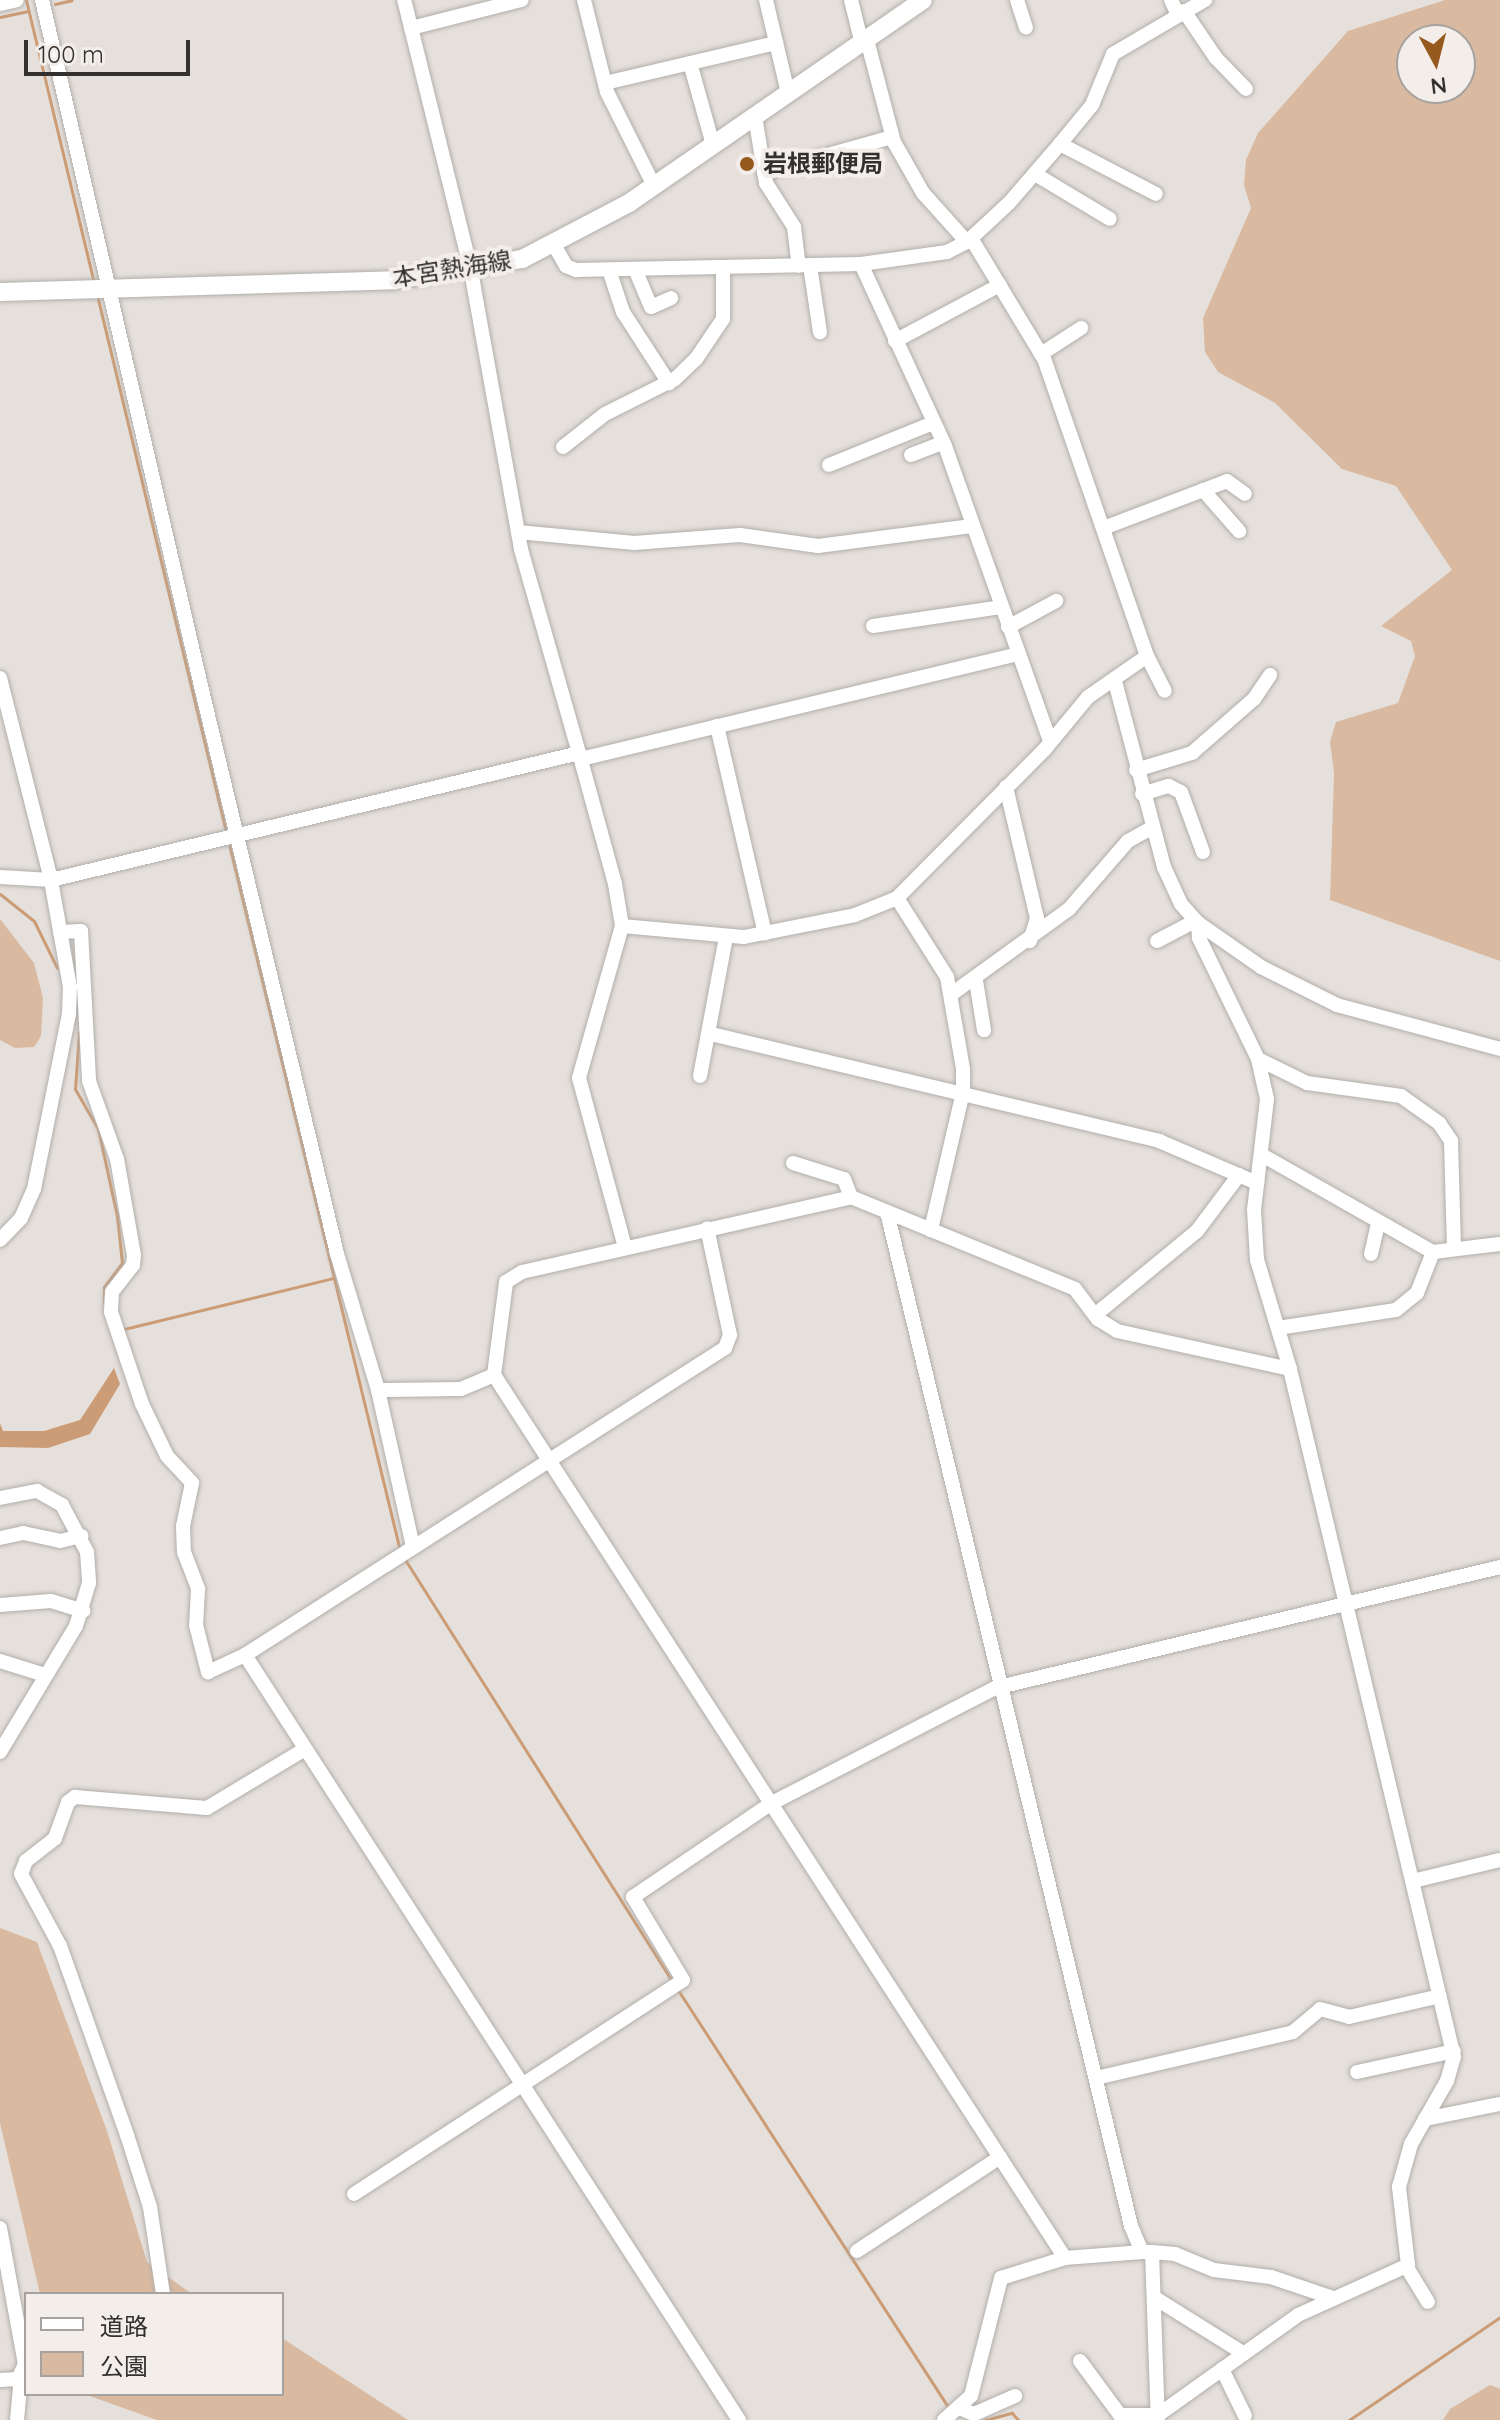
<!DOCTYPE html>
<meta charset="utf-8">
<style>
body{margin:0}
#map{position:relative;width:1500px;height:2420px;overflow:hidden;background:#e5e0dc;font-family:Quicksand,"Noto Sans JP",sans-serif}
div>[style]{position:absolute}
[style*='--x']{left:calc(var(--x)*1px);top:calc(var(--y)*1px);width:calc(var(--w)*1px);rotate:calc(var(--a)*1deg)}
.green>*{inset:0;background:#d9baa1}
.water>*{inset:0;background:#cb9c75}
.stream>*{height:3px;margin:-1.5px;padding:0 1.5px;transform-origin:1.5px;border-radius:1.5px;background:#cb9c75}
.roads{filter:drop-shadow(0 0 2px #b2aeaa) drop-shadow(0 0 2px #b2aeaa)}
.minor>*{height:14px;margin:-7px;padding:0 7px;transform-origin:7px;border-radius:7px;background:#fff}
.major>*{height:18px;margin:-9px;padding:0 9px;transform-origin:9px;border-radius:9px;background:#fff}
.dots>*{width:22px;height:22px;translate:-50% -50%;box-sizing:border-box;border:4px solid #f3eeea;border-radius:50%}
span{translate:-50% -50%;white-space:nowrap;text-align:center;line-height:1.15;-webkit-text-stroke:8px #f3eeea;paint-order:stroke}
.poi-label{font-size:24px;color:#33312f;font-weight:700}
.left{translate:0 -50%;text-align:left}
.street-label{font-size:24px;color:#33312f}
.legend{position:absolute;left:24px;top:2292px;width:260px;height:104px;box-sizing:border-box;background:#f3eeea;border:2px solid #a6a29f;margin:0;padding:10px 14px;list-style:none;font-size:24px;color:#33312f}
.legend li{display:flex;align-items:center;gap:16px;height:40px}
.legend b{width:40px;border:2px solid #a6a29f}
.north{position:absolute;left:1396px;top:24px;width:80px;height:80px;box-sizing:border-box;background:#f3eeea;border:2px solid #a6a29f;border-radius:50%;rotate:173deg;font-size:22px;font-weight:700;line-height:32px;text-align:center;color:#33312f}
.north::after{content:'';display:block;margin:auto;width:28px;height:36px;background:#975a1e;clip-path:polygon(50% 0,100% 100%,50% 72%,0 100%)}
.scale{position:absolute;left:24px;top:40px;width:166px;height:36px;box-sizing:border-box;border:4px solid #33312f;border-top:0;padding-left:10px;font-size:24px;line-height:28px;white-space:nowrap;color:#33312f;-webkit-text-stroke:6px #f3eeea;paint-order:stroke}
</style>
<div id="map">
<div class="green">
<i style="clip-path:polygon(evenodd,1445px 0,1500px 0,1500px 961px,1330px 900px,1334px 773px,1330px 742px,1336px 722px,1398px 703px,1415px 656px,1411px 641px,1381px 626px,1452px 570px,1396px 486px,1342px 469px,1275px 403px,1218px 372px,1205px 352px,1203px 318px,1251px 208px,1244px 185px,1246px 160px,1258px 133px,1348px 31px,1445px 0,1460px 40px,1460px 88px,1412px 88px,1412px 40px,1460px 40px)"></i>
<i style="clip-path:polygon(0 919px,34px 963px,43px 998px,41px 1036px,34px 1047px,15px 1048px,0 1040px)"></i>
<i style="clip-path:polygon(0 1928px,37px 1942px,107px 2131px,147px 2262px,192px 2294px,40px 2294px,0 2123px)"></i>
<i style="clip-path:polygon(282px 2338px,408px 2420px,157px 2420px,84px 2394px,282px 2394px)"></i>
<i style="clip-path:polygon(1490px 2385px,1500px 2389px,1500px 2420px,1443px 2420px,1450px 2409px)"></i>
</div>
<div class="water">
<i style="clip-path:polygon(114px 1368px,120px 1384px,90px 1434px,48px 1448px,0 1447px,0 1423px,3px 1431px,44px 1431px,80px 1420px)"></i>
</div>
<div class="stream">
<i style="--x:26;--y:0;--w:292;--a:76.5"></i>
<i style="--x:55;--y:4;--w:17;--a:-13"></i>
<i style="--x:0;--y:17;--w:29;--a:-12"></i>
<i style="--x:97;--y:295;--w:552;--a:76.49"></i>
<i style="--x:229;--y:844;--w:727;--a:76.4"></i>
<i style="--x:0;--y:894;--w:43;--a:38.5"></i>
<i style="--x:34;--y:921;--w:52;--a:63.9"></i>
<i style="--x:79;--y:1032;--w:57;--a:94"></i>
<i style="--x:75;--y:1089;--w:46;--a:60.1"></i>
<i style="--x:98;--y:1129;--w:89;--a:77.7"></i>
<i style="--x:117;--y:1216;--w:47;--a:83.9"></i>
<i style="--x:122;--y:1263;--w:30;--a:127"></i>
<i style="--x:104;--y:1287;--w:16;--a:90"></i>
<i style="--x:124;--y:1329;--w:216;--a:-13.7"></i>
<i style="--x:404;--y:1558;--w:501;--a:57.64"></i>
<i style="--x:678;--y:1990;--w:500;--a:57.07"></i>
<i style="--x:985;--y:2420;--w:28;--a:-15"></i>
<i style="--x:1012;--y:2413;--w:9;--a:49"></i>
<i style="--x:1349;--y:2420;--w:183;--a:-34.3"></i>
</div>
<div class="roads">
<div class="minor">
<i style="--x:42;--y:0;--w:704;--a:76.95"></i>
<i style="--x:201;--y:686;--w:584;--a:76.53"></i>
<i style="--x:337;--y:1254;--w:142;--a:73.2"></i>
<i style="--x:378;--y:1390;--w:161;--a:77.4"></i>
<i style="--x:584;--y:0;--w:95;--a:76"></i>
<i style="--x:607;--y:92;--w:105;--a:63.4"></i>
<i style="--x:766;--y:0;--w:96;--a:76.7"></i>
<i style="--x:851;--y:0;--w:45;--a:76"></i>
<i style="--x:1017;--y:0;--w:29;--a:72"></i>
<i style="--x:1171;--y:0;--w:17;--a:65"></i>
<i style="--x:0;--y:4;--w:17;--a:-13"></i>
<i style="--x:1184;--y:11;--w:57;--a:55.8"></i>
<i style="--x:1216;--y:58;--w:43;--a:45.9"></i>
<i style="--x:411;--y:28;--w:114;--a:-14.2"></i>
<i style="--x:867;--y:40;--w:106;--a:75.2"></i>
<i style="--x:894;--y:142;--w:59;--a:60.4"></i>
<i style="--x:923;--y:193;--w:66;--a:48.1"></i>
<i style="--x:690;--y:63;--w:85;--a:74.3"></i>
<i style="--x:605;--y:83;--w:176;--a:-13.2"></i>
<i style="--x:755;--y:116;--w:68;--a:80.7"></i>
<i style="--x:766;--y:183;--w:52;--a:57.5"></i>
<i style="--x:794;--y:227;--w:39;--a:83"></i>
<i style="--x:1060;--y:144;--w:108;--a:27.5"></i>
<i style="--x:764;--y:173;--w:133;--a:-15.7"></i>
<i style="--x:1035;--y:174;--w:87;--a:31"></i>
<i style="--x:554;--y:245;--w:24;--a:60"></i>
<i style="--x:566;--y:266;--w:11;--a:22"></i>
<i style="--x:576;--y:270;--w:285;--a:-1.2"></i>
<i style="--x:861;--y:264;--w:87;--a:-7.9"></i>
<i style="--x:947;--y:252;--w:22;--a:-27"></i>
<i style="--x:967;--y:242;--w:57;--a:-42.9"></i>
<i style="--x:1009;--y:203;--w:78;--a:-49.2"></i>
<i style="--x:1060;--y:144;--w:50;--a:-50.6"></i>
<i style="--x:1092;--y:105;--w:55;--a:-67.6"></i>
<i style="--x:1113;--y:54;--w:107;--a:-30.4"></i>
<i style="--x:861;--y:264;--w:200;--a:65.2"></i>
<i style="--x:945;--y:446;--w:313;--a:70.4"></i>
<i style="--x:810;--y:266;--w:67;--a:81.4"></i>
<i style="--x:635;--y:269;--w:41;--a:67.2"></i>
<i style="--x:651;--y:307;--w:22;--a:-24"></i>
<i style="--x:609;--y:270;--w:44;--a:71.6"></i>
<i style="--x:623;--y:312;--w:85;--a:57.1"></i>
<i style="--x:895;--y:341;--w:119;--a:-28.1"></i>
<i style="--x:1041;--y:354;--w:48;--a:-33"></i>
<i style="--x:563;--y:447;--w:53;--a:-38.2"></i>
<i style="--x:605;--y:414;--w:78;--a:-26.6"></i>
<i style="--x:675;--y:379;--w:29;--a:-44"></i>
<i style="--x:696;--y:359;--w:48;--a:-56"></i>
<i style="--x:723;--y:319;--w:52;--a:-90"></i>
<i style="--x:911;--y:455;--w:34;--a:-21"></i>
<i style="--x:829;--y:465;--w:112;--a:-22"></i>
<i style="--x:1203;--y:490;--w:55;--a:48.7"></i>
<i style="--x:1106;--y:527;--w:129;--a:-20.8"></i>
<i style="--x:1227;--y:481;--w:22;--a:36"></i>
<i style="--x:518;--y:532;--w:117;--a:5.4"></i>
<i style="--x:634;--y:543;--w:106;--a:-4.3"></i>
<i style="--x:740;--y:535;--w:79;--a:8"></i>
<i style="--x:818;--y:546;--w:155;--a:-7.4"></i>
<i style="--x:873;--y:626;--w:129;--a:-8.4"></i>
<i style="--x:1008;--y:627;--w:55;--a:-28.4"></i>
<i style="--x:1147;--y:656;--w:39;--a:63"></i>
<i style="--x:0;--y:678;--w:208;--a:75.8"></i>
<i style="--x:51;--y:880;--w:51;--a:-176.6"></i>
<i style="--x:717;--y:726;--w:213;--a:77"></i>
<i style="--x:579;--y:753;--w:136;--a:74.6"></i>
<i style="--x:615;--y:884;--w:43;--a:80.5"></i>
<i style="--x:622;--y:926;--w:158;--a:105.8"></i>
<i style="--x:579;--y:1078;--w:175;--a:74.8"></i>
<i style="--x:581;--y:759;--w:448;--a:-13.5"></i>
<i style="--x:1136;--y:770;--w:59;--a:-16.9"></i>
<i style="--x:1192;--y:753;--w:82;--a:-41.1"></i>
<i style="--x:1254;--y:699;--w:29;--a:-56"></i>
<i style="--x:1006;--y:787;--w:135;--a:76.7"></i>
<i style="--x:1037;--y:918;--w:24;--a:107"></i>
<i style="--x:1142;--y:794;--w:28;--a:-17"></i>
<i style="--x:1169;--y:786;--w:13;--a:27"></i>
<i style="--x:1181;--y:792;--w:64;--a:69.9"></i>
<i style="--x:897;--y:898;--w:93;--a:57.7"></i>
<i style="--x:947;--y:977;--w:93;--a:80.1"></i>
<i style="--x:963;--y:1069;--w:23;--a:90"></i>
<i style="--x:963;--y:1092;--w:142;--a:103.1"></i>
<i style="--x:1198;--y:923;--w:77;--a:34.9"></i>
<i style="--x:1261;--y:967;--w:85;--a:26.6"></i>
<i style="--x:1337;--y:1005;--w:169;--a:15.1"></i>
<i style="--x:622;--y:926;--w:122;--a:5.2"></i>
<i style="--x:744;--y:937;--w:113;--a:-11.2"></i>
<i style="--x:855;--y:915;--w:45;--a:-22"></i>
<i style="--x:897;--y:898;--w:210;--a:-45.2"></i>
<i style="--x:1045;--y:749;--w:67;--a:-50.4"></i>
<i style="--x:1088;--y:697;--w:72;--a:-34.8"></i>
<i style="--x:1147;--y:656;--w:314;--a:-109.1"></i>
<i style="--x:1044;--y:359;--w:141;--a:-121.1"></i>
<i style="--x:60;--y:932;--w:21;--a:-3"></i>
<i style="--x:81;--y:931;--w:150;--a:86.9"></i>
<i style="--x:89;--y:1081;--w:83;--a:70.3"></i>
<i style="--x:117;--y:1159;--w:97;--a:80"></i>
<i style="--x:134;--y:1255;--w:10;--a:96"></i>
<i style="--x:133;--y:1265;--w:34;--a:128"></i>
<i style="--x:112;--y:1292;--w:20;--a:93"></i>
<i style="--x:111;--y:1312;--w:97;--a:71.4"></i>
<i style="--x:142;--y:1404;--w:58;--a:64.3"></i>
<i style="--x:167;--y:1456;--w:37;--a:47"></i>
<i style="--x:192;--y:1483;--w:44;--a:101.8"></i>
<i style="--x:183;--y:1526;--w:26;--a:88"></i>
<i style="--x:184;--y:1552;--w:40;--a:69"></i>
<i style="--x:198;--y:1589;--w:36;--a:93"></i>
<i style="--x:196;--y:1625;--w:49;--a:75.7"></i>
<i style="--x:208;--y:1672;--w:41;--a:-24.7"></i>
<i style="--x:245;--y:1655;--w:570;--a:-32.6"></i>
<i style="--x:725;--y:1348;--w:14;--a:-69"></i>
<i style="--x:730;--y:1335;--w:109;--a:-102.1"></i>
<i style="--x:1157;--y:941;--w:43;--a:-27.8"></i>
<i style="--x:976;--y:981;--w:50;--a:80.7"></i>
<i style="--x:953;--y:993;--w:143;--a:-35.9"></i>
<i style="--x:1069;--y:909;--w:90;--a:-49.1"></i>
<i style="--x:1128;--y:841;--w:25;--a:-29"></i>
<i style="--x:711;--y:1034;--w:461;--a:13.4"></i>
<i style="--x:1159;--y:1141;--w:107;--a:23.2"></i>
<i style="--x:1258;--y:1059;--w:55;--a:26.1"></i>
<i style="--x:1307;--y:1083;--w:95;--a:7.9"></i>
<i style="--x:1401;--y:1096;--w:47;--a:35.4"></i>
<i style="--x:1439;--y:1123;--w:22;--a:56"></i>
<i style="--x:1451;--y:1141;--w:106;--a:88.4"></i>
<i style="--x:700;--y:1076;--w:141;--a:-79.4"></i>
<i style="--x:1262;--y:1155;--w:197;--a:29.6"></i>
<i style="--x:1433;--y:1252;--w:67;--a:-6.8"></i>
<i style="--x:793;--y:1163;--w:53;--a:17.4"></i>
<i style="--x:844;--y:1179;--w:19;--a:69"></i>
<i style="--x:887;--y:1212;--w:1043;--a:76.47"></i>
<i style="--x:1131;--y:2226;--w:28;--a:67"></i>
<i style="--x:1142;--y:2252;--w:10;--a:0"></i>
<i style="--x:1152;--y:2252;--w:168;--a:88"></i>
<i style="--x:0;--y:1240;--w:30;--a:-46"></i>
<i style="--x:21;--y:1218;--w:32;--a:-66"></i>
<i style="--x:34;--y:1189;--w:178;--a:-78.7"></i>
<i style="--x:69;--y:1014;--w:27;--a:-88"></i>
<i style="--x:70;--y:987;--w:109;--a:-100.1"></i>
<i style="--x:51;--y:880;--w:543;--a:-13.52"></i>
<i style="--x:579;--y:753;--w:212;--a:-105.9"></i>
<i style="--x:521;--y:549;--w:283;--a:-100.2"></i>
<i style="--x:471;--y:270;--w:278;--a:-103.9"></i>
<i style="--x:1371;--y:1254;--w:32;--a:-77"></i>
<i style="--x:1095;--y:1315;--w:132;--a:-39.5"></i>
<i style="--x:1197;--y:1231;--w:70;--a:-53.1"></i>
<i style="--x:1278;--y:1328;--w:119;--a:-8.7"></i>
<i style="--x:1396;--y:1310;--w:27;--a:-39"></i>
<i style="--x:1417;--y:1293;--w:44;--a:-68.7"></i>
<i style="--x:378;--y:1390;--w:83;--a:-0.7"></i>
<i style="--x:461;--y:1389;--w:36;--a:-23"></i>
<i style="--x:0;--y:1498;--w:38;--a:-11"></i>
<i style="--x:37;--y:1491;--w:29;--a:29"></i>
<i style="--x:62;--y:1505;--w:53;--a:62"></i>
<i style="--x:87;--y:1552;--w:31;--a:86"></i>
<i style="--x:89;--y:1583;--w:45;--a:106.8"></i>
<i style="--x:76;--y:1626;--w:147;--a:121.1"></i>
<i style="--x:0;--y:1538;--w:24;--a:-12"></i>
<i style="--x:23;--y:1533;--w:38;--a:12"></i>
<i style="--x:60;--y:1541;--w:22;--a:-13"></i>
<i style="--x:0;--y:1605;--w:51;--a:-4.5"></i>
<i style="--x:51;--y:1601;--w:34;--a:17"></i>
<i style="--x:245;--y:1655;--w:911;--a:57.15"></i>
<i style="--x:0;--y:1661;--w:47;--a:17.3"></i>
<i style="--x:1413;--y:1881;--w:89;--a:-13.6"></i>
<i style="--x:1357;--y:2072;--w:99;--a:-12.2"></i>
<i style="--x:1096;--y:2078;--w:202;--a:-13.1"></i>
<i style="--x:1293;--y:2032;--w:35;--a:-40"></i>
<i style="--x:1320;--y:2009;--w:30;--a:15"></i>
<i style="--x:1349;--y:2017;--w:93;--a:-13"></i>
<i style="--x:1425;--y:2119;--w:76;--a:-11.3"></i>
<i style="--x:354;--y:2194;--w:392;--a:-33"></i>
<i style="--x:683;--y:1980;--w:97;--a:-121.1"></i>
<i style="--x:633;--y:1897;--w:168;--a:-34.1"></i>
<i style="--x:772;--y:1803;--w:251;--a:-27.3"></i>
<i style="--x:995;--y:1688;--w:519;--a:-13.47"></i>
<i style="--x:0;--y:2228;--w:138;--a:79.6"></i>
<i style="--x:25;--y:2364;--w:17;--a:115"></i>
<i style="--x:18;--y:2379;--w:18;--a:177"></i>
<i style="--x:857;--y:2251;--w:171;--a:-33.3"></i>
<i style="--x:1152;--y:2252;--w:23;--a:5"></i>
<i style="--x:1175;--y:2254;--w:42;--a:22.3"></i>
<i style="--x:1214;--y:2270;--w:57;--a:7"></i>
<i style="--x:1271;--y:2277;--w:65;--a:18.7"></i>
<i style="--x:1065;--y:2258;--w:1052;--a:-122.89"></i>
<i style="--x:494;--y:1375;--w:94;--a:-82.6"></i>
<i style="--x:506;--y:1282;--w:19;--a:-32"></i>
<i style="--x:522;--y:1272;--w:337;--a:-12.8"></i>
<i style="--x:851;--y:1197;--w:242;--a:22.3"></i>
<i style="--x:1075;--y:1289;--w:38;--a:53"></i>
<i style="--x:1098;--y:1319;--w:22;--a:32"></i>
<i style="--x:1117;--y:1331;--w:177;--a:12.4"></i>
<i style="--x:1406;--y:2266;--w:42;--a:58.6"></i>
<i style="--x:163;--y:2294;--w:88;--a:-98.5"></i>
<i style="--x:150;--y:2207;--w:76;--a:-107.7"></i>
<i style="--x:127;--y:2135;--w:201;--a:-109.5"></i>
<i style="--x:60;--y:1946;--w:82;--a:-118.4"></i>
<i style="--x:21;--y:1874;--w:14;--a:-69"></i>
<i style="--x:26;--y:1861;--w:37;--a:-38"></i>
<i style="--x:55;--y:1838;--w:38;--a:-70"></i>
<i style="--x:68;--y:1802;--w:9;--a:-36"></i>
<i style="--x:75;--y:1797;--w:132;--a:4.8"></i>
<i style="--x:207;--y:1808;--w:114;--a:-31"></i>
<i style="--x:1155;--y:2298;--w:104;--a:32"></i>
<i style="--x:1080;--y:2361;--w:67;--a:53.5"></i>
<i style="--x:1120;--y:2415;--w:38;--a:0"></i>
<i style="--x:1158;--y:2415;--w:172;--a:-35.5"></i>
<i style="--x:1298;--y:2315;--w:121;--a:-24.4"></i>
<i style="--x:1408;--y:2265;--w:79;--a:-96.6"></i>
<i style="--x:1399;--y:2187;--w:45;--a:-74.4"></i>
<i style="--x:1411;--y:2144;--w:73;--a:-60.3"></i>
<i style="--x:1447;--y:2081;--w:25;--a:-74"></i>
<i style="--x:1454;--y:2057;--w:707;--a:-103.41"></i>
<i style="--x:1290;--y:1369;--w:114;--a:-106.8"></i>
<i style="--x:1257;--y:1260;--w:50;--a:-93.4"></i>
<i style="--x:1254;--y:1210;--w:112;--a:-83.3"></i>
<i style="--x:1267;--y:1099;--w:41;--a:-102.7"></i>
<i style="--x:1258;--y:1059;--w:135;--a:-116"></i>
<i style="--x:1199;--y:938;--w:15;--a:-94"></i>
<i style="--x:1198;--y:923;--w:25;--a:-132"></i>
<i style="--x:1181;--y:904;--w:41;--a:-114.7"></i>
<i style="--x:1164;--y:867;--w:192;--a:-104.8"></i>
<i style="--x:1222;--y:2369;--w:52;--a:63.9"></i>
<i style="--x:962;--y:2409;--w:13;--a:23"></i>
<i style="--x:974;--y:2414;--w:45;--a:-23.7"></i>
<i style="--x:17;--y:2420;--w:44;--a:-84.8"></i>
<i style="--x:944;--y:2420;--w:36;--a:-42"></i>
<i style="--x:971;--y:2396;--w:122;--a:-75.7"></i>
<i style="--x:1001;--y:2278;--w:67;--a:-17.4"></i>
<i style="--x:1065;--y:2258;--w:77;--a:-4.5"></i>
</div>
<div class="major">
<i style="--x:0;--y:292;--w:394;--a:-1.7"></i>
<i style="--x:394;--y:280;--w:130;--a:-9.3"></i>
<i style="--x:522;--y:259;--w:121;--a:-27.6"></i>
<i style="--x:629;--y:203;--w:357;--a:-34.6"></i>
</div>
</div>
<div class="dots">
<i style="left:747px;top:164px;background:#975a1e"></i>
</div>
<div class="poi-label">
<span class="left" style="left:763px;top:164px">岩根郵便局</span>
</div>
<div class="street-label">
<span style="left:452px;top:269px;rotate:-9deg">本宮熱海線</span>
</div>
<ul class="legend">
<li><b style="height:10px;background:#fff"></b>道路</li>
<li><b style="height:22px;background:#d9baa1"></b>公園</li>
</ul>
<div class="north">N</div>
<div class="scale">100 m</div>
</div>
